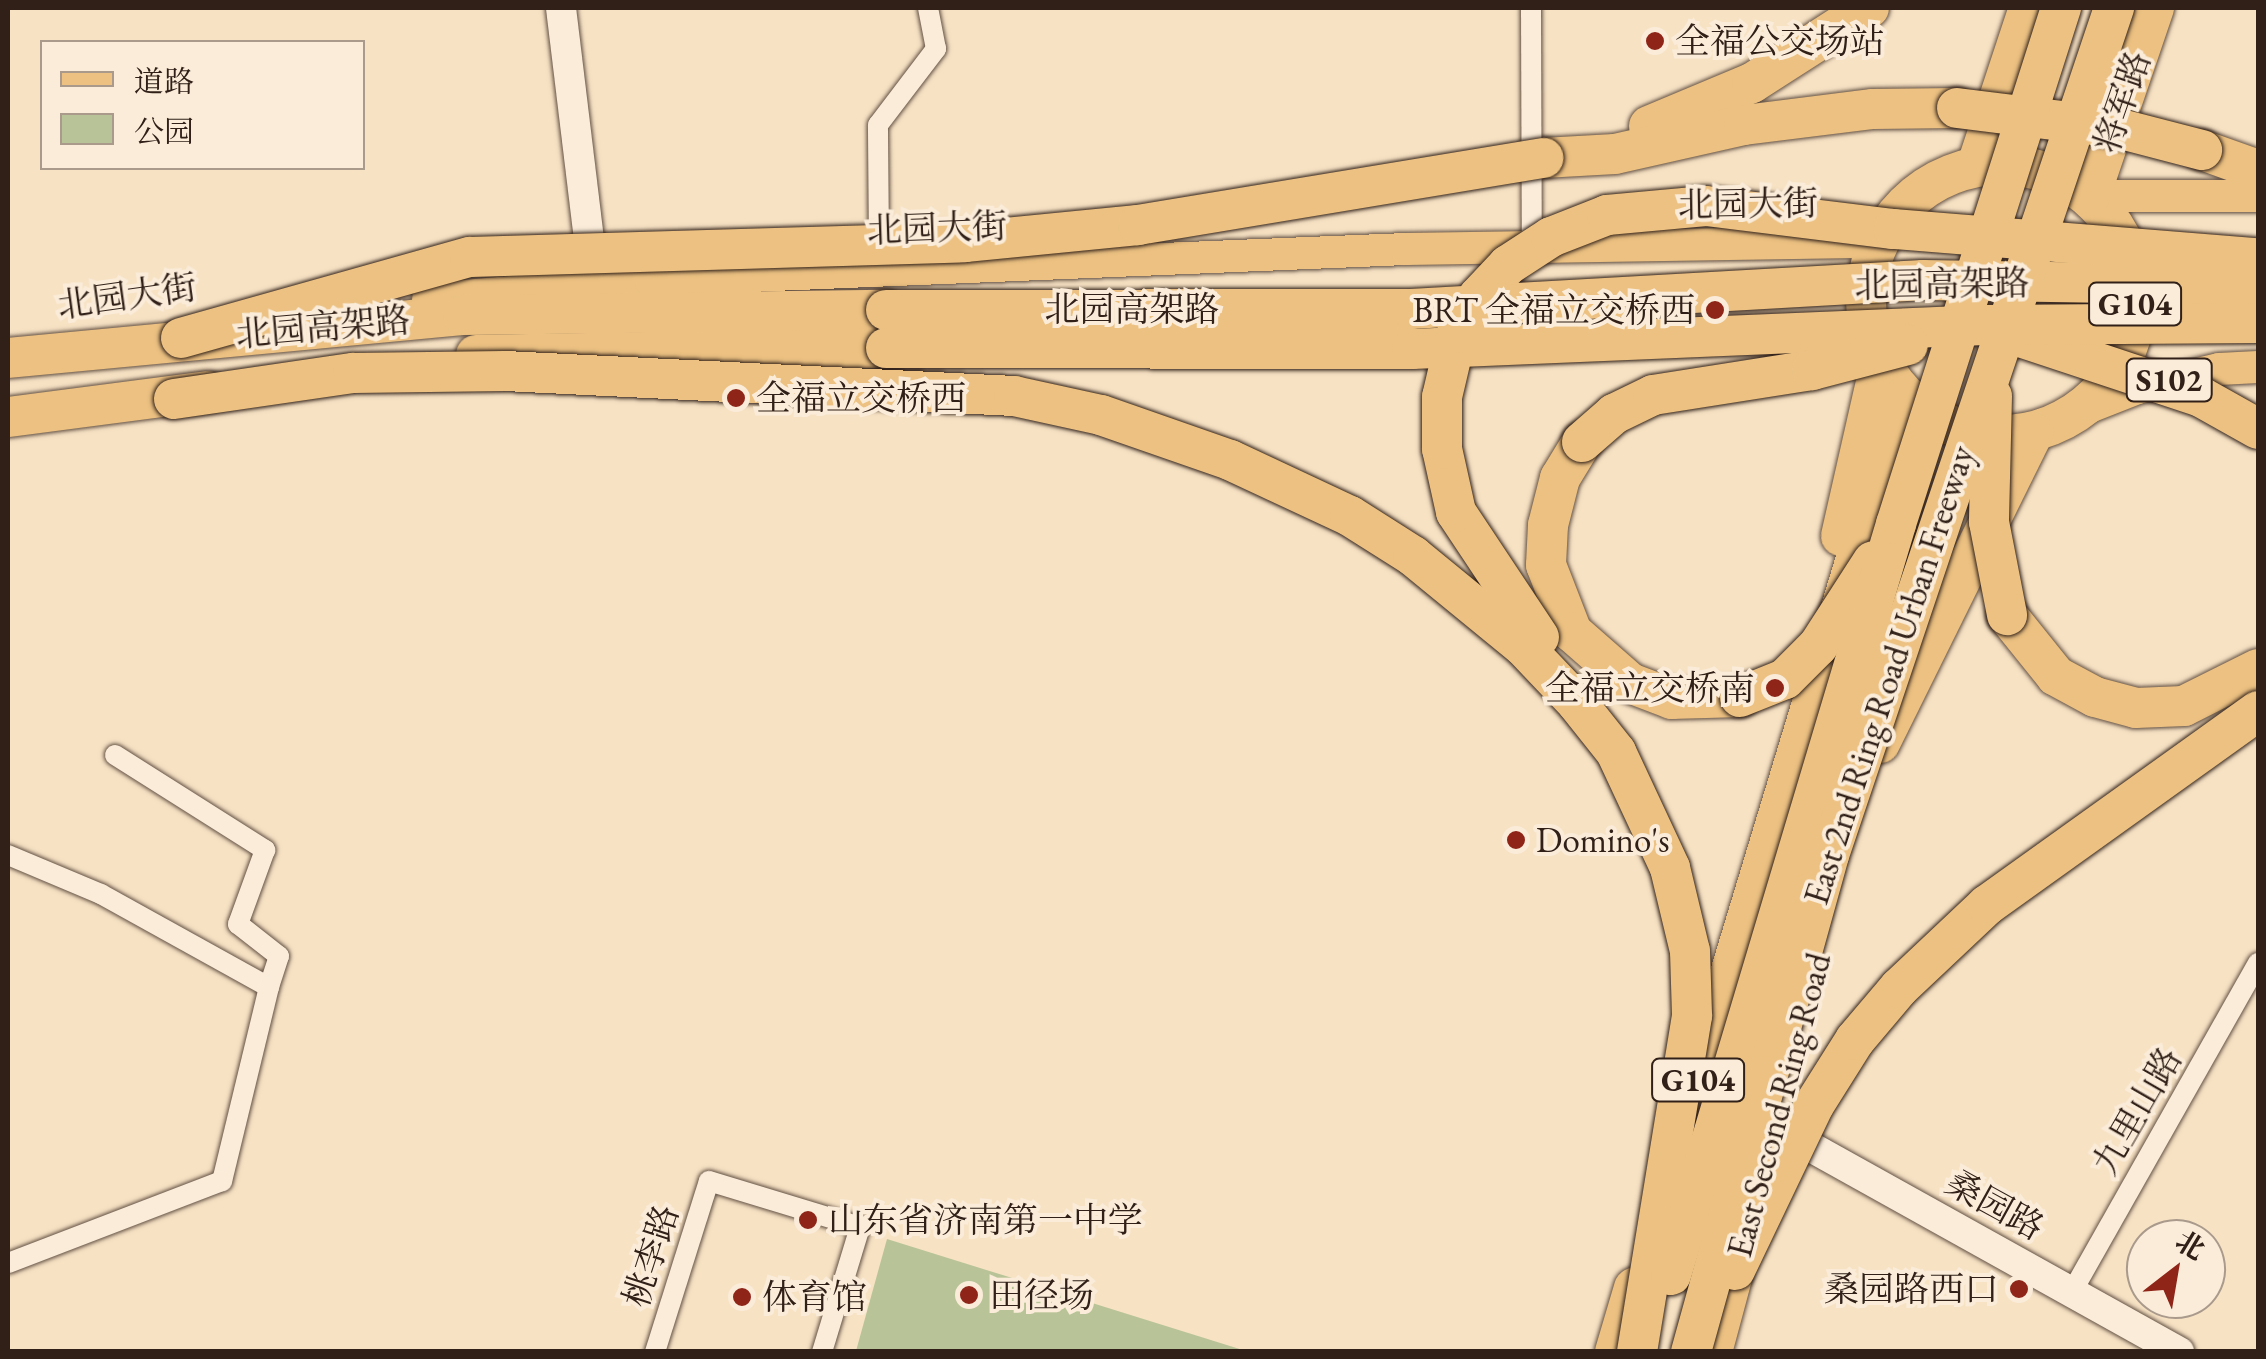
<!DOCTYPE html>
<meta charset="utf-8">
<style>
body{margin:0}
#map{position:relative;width:2266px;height:1359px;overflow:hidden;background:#f7e2c4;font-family:"EB Garamond","Noto Serif SC",serif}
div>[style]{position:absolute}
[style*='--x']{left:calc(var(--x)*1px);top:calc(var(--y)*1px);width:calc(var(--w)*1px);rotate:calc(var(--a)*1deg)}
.green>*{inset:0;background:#b8c497}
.roads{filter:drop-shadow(0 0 2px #625043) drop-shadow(0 0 2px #625043)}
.street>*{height:20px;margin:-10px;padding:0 10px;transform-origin:10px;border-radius:10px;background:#faecd9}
.secondary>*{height:30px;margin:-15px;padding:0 15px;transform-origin:15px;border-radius:15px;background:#faecd9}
.primary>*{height:32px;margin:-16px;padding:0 16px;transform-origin:16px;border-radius:16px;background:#ecc182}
.highway>*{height:40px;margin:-20px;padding:0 20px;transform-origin:20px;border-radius:20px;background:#ecc182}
.highway>.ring{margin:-20px;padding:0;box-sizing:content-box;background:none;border:40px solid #ecc182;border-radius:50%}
.bridges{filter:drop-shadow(0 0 2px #302018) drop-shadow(0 0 2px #302018)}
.highway-bridge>*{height:40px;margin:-20px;padding:0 20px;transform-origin:20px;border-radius:20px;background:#ecc182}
.dots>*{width:28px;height:28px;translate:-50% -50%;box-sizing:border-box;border:5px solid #faecd9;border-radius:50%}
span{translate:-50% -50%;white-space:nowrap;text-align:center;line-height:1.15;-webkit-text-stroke:8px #faecd9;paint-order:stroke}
.shield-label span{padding:2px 8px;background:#faecd9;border:2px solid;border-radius:8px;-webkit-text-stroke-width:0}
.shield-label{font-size:32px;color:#302018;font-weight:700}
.poi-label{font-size:35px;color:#302018}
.left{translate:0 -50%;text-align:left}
.right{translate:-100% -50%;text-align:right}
.street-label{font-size:35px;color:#302018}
.frame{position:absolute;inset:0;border:10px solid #302018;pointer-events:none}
.legend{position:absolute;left:40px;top:40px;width:325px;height:130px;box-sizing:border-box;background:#faecd9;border:2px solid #a99a8c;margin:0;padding:12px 18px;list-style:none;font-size:30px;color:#302018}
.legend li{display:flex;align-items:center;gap:20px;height:50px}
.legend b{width:50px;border:2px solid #a99a8c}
.north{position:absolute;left:2126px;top:1219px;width:100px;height:100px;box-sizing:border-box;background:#faecd9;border:2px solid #a99a8c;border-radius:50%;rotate:31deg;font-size:28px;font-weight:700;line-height:40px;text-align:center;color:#302018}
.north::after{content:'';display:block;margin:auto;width:35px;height:45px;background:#8f2418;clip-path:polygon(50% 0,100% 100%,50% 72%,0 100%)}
</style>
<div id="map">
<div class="green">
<i style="clip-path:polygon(887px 1239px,1246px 1351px,856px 1351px)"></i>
</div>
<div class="roads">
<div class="street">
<i style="--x:1531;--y:8;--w:239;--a:89.8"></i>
<i style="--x:879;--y:246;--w:121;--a:-90.5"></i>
<i style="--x:878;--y:125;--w:96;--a:-52.7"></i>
<i style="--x:936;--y:49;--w:42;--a:-101"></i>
<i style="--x:115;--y:755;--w:178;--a:32.3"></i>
<i style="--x:265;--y:850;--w:79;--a:110"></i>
<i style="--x:238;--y:924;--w:52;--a:38"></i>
<i style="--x:279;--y:956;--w:33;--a:108"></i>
<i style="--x:8;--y:855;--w:101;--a:22.8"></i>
<i style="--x:101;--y:894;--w:192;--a:29"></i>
<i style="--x:269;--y:987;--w:200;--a:103.6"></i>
<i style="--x:222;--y:1181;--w:229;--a:159"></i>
<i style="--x:2073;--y:1290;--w:376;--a:-60.5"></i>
<i style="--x:655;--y:1352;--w:179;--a:-72.5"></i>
<i style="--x:709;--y:1181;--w:158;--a:16.9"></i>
<i style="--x:860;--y:1227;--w:131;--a:106.9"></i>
</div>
<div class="secondary">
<i style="--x:561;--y:8;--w:266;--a:83.1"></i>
<i style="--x:1773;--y:1126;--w:465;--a:29.1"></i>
</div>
<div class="primary">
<i style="--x:2090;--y:196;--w:168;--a:0"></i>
<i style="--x:428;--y:299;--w:224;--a:-4.9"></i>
<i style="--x:651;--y:280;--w:756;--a:-2.35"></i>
<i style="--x:1406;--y:249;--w:469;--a:-0.9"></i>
<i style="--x:2084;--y:409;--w:58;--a:-21.3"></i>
<i style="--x:2138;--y:388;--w:83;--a:-13.2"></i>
<i style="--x:2219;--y:369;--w:39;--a:-3"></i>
</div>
<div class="highway">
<i style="--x:1649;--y:126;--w:112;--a:-22.7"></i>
<i style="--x:1752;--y:83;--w:139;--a:-32.7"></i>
<i style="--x:2202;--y:150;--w:59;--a:19.7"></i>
<i style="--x:1543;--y:158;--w:72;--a:-3.2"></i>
<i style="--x:1615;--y:154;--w:132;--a:-12.7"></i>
<i style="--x:1744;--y:125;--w:130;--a:-7.1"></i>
<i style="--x:1873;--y:109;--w:84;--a:-0.7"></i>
<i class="ring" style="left:1866px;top:165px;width:230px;height:230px"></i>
<i style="--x:1977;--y:165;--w:165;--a:-71.7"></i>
<i style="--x:2090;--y:196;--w:199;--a:-71.2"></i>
<i style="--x:476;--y:355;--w:410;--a:-1"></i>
<i style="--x:8;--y:358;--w:457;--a:-5.4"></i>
<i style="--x:463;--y:315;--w:423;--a:-0.7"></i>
<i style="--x:8;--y:417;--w:201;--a:-7.4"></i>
<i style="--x:1582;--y:442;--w:42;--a:121.4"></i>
<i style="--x:1560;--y:478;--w:49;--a:104.3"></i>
<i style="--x:1548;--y:525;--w:40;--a:92.9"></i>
<i style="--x:1546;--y:565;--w:72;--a:68.8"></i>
<i style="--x:1572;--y:632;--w:77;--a:41.3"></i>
<i style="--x:1630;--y:683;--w:45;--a:20.9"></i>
<i style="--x:1672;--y:699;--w:68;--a:-1.7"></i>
<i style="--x:1841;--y:536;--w:175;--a:-77.2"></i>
<i style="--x:2007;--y:615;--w:78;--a:51.2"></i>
<i style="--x:2056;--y:676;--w:44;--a:28.3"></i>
<i style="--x:2095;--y:697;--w:42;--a:15"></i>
<i style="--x:2136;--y:708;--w:48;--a:-2.4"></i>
<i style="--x:2184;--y:706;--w:83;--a:-26.6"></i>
<i style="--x:1880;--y:743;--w:346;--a:-63.7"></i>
<i style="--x:1692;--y:1099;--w:734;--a:-73.12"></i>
<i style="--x:1615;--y:1352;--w:67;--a:-73.5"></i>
<i style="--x:1712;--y:1352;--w:77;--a:-74.9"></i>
</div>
</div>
<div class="bridges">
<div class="highway-bridge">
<i style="--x:1957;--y:108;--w:161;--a:7.1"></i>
<i style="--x:2117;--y:128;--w:88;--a:14.5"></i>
<i style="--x:886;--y:310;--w:525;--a:-0.11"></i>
<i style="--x:1411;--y:309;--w:513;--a:-3.24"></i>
<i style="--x:1923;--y:280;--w:335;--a:0.9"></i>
<i style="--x:2017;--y:336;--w:194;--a:18.3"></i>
<i style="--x:2201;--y:397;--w:65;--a:29.3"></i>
<i style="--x:181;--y:338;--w:300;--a:-15.7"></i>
<i style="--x:470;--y:257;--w:495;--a:-1.7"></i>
<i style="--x:965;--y:242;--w:174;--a:-5.6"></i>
<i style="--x:1138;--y:225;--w:411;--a:-9.4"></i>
<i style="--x:886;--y:348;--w:526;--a:0.11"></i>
<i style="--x:1412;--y:349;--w:573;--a:-2.4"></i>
<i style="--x:1984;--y:325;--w:274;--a:-0.4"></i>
<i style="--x:1992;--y:396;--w:126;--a:91.4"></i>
<i style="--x:1989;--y:522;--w:95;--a:79"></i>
<i style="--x:174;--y:399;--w:181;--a:-8.3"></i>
<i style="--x:353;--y:373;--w:152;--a:-0.8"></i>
<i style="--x:505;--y:371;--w:510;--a:2.81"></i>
<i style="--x:1014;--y:396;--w:89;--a:12.3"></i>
<i style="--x:1101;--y:415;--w:137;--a:19.2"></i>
<i style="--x:1230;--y:460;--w:132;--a:25"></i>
<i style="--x:1350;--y:516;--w:75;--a:32.4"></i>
<i style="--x:1413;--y:556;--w:142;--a:39.3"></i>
<i style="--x:1523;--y:646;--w:79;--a:46.5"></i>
<i style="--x:1577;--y:703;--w:63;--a:51.5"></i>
<i style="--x:1616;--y:752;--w:128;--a:65"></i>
<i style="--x:1670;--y:868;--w:85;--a:76.5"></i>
<i style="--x:1690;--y:951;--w:65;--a:88.2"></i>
<i style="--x:1692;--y:1016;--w:340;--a:99.3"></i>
<i style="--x:1582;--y:442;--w:43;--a:-41.2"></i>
<i style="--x:1614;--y:414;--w:43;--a:-26"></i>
<i style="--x:1653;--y:395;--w:161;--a:-8.9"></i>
<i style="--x:1812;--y:370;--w:99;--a:-14.6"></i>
<i style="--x:1539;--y:637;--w:150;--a:-123.6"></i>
<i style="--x:1456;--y:512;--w:65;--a:-102.5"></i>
<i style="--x:1442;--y:449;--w:52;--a:-90"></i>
<i style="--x:1442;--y:397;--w:66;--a:-76.8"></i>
<i style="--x:1457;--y:333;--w:42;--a:-59.7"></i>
<i style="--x:1478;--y:297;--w:44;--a:-46.8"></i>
<i style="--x:1508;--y:265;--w:51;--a:-33.1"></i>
<i style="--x:1551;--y:237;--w:60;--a:-21.4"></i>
<i style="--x:1607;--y:215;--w:99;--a:-5.2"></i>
<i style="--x:1706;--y:206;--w:189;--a:7"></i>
<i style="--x:1894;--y:229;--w:365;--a:4.6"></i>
<i style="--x:1740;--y:697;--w:48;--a:-21.8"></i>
<i style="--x:1785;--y:679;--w:47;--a:-45"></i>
<i style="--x:1818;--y:646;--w:101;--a:-57.1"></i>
<i style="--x:1735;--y:1270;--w:183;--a:-64.4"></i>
<i style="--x:1814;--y:1105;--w:77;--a:-57.8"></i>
<i style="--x:1855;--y:1040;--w:68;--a:-49.8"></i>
<i style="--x:1899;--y:988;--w:121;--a:-43.3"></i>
<i style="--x:1987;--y:905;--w:333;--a:-35.6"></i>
<i style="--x:1671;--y:1275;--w:784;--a:-73.32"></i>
<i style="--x:1896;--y:524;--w:542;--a:-72.27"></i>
<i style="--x:1691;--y:1352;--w:516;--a:-74.48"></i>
<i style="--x:1829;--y:855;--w:894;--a:-71.4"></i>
</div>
</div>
<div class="dots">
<i style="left:1655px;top:41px;background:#8f2418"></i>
<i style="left:1715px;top:310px;background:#8f2418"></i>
<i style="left:736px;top:398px;background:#8f2418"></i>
<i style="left:1775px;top:688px;background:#8f2418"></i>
<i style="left:1516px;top:840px;background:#8f2418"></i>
<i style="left:808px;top:1220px;background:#8f2418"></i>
<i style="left:2019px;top:1289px;background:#8f2418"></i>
<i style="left:969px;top:1295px;background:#8f2418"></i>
<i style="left:742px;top:1297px;background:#8f2418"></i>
</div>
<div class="shield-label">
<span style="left:2135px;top:304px">G104</span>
<span style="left:2169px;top:380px">S102</span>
<span style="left:1698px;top:1080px">G104</span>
</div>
<div class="poi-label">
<span class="left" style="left:1675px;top:41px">全福公交场站</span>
<span class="right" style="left:1695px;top:310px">BRT 全福立交桥西</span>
<span class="left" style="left:756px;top:398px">全福立交桥西</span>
<span class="right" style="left:1755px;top:688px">全福立交桥南</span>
<span class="left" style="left:1536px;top:840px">Domino's</span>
<span class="left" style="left:828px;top:1220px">山东省济南第一中学</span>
<span class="right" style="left:1999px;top:1289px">桑园路西口</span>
<span class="left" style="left:989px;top:1295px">田径场</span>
<span class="left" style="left:762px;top:1297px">体育馆</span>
</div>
<div class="street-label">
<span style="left:2122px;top:102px;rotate:-71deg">将军路</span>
<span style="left:1748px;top:204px;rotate:-1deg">北园大街</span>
<span style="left:937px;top:228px;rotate:-2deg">北园大街</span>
<span style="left:1942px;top:284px;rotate:-1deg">北园高架路</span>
<span style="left:127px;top:296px;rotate:-8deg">北园大街</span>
<span style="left:1132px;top:309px">北园高架路</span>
<span style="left:323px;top:327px;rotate:-5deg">北园高架路</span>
<span style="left:1889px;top:675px;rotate:-72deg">East 2nd Ring Road Urban Freeway</span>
<span style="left:1779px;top:1105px;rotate:-75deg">East Second Ring Road</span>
<span style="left:2137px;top:1111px;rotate:-60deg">九里山路</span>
<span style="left:1995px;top:1205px;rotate:29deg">桑园路</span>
<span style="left:651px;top:1256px;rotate:-72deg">桃李路</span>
</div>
<div class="frame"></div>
<ul class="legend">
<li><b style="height:12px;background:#ecc182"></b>道路</li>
<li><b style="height:28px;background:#b8c497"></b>公园</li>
</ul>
<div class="north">北</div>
</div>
